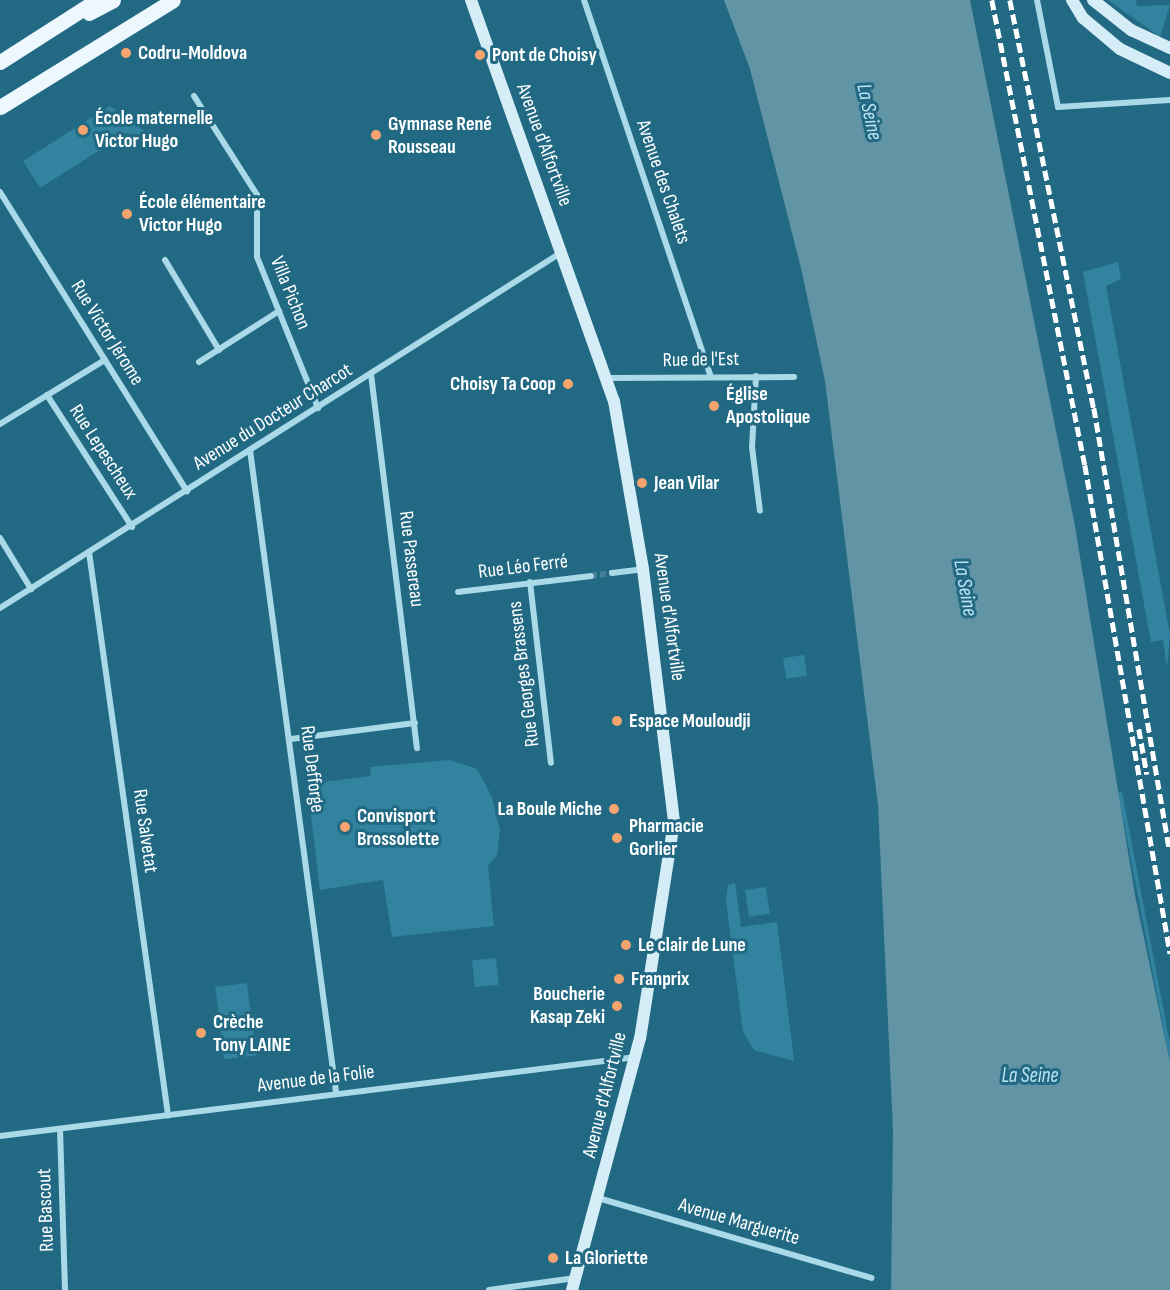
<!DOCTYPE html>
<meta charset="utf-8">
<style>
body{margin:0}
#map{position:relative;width:1170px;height:1290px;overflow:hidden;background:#226983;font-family:"Sofia Sans Condensed",sans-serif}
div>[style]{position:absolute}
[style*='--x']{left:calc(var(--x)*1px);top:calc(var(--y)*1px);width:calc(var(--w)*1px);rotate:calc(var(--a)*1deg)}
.green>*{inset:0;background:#32839f;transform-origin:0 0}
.water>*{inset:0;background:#6194a5}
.street-tunnel>*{height:6px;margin-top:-3px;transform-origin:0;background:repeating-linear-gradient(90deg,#438096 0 6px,transparent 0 9px)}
.street>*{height:6px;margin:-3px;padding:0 3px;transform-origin:3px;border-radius:3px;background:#aad9e8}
.secondary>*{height:12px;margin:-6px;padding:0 6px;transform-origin:6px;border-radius:6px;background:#d4edf7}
.primary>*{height:15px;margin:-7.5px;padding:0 7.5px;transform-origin:7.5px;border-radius:7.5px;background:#ecf8fe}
.rail>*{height:4.5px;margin-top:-2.25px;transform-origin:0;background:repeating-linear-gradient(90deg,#fff 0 10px,transparent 0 14.5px)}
.dots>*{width:16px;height:16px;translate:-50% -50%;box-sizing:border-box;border:3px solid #226983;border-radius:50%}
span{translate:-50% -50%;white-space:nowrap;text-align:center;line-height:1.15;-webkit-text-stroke:6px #226983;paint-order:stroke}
.poi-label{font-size:20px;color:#fff;font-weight:700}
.left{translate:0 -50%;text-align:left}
.right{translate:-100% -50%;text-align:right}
.street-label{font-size:20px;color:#fff}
.water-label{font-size:21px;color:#bce4f2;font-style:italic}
</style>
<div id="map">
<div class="green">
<i style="clip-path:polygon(1108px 0,1136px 0,1137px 6px,1170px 5px,1160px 37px)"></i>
<i style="clip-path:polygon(110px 106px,146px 132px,142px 137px,127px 133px,40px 188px,23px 161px)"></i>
<i style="clip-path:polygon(1118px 262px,1121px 279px,1106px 286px,1170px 635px,1167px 668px,1163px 640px,1151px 642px,1083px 272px)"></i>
<i style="left:804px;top:655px;width:21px;height:21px;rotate:82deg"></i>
<i style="clip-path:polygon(449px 760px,477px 769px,492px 797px,500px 830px,497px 855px,488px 866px,494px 926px,392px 937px,383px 880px,320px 890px,307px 784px,371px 776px,370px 767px)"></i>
<i style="clip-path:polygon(1118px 792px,1122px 792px,1170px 1044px,1170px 1062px)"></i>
<i style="clip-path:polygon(735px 883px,741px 927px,777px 922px,794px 1061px,754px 1050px,743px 1032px,726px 901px,728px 885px)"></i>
<i style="left:766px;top:887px;width:27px;height:21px;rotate:82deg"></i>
<i style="left:496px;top:958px;width:27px;height:24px;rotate:84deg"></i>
<i style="left:247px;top:983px;width:73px;height:32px;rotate:83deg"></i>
</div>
<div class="water">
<i style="clip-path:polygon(724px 0,970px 0,1075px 526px,1135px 895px,1170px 1062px,1170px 1290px,891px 1290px,893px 1131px,878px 805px,825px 381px,801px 268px,750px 69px)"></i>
</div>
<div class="street-tunnel">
<i style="--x:591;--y:576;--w:21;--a:-8"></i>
</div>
<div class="street">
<i style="--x:584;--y:0;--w:396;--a:71.4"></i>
<i style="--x:1037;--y:0;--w:109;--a:78.9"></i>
<i style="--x:1058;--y:107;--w:112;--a:-3.6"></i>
<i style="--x:194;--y:96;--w:117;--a:57.5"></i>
<i style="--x:257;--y:195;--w:62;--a:90"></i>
<i style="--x:257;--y:257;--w:163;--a:68"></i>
<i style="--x:0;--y:192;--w:353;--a:58"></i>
<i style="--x:165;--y:260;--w:105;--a:59"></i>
<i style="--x:199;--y:362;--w:95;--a:-32.5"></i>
<i style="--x:371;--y:374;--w:377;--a:83"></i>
<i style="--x:756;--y:376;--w:71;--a:93.2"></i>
<i style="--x:752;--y:447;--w:64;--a:82.9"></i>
<i style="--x:608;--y:378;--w:186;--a:-0.3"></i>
<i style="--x:47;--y:395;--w:157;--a:57.2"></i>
<i style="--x:0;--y:424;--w:123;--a:-31.4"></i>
<i style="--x:250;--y:450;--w:648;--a:82.37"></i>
<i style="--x:0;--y:538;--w:60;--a:58.7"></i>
<i style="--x:89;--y:552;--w:569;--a:82.01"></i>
<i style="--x:612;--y:573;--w:31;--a:-7"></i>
<i style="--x:530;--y:582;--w:182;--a:83.4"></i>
<i style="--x:458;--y:592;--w:134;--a:-6.9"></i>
<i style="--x:0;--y:608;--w:665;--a:-32.35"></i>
<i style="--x:291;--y:739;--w:125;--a:-7.4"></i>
<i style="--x:60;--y:1129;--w:161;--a:88.2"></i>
<i style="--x:0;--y:1136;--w:641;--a:-7.08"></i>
<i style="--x:598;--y:1198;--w:285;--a:16.3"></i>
<i style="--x:489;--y:1290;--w:87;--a:-7.9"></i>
</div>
<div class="secondary">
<i style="--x:471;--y:0;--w:426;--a:70.4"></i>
<i style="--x:614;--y:401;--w:170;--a:80.2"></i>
<i style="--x:643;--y:569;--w:255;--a:83"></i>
<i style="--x:674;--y:822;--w:219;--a:98.9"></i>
<i style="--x:640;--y:1038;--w:261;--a:105.1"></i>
<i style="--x:1072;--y:0;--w:21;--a:59"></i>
<i style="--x:1083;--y:18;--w:48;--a:40"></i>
<i style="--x:1120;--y:49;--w:55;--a:25.6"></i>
<i style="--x:1093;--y:0;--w:48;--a:38.3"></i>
<i style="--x:1131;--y:30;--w:43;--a:24.8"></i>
</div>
<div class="primary">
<i style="--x:89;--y:13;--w:27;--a:-28"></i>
<i style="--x:0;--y:62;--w:115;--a:-32.6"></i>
<i style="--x:0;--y:107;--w:203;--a:-31.7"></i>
</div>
<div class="rail">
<i style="--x:992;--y:0;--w:474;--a:78.7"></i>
<i style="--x:1085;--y:465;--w:496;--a:80.1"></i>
<i style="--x:1010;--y:0;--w:417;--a:78.4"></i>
<i style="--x:1094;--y:408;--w:449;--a:80.3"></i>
<i style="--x:1139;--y:729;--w:46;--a:79.9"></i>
</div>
<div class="dots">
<i style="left:126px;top:53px;background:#f4a46c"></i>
<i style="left:480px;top:55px;background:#f4a46c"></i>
<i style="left:83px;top:130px;background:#f4a46c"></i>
<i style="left:376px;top:135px;background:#f4a46c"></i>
<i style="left:127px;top:214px;background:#f4a46c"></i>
<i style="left:568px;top:384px;background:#f4a46c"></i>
<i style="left:714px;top:406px;background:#f4a46c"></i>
<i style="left:642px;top:483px;background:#f4a46c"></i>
<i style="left:617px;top:721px;background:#f4a46c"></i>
<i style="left:614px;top:809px;background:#f4a46c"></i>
<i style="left:345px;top:827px;background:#f4a46c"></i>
<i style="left:617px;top:838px;background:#f4a46c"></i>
<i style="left:626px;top:945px;background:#f4a46c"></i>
<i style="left:619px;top:979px;background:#f4a46c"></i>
<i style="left:617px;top:1006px;background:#f4a46c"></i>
<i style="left:201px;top:1033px;background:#f4a46c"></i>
<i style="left:553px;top:1258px;background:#f4a46c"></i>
</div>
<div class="poi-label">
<span class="left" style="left:138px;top:53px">Codru-Moldova</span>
<span class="left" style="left:492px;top:55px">Pont de Choisy</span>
<span class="left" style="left:95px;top:130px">École maternelle<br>Victor Hugo</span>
<span class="left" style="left:388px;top:136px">Gymnase René<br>Rousseau</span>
<span class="left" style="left:139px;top:214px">École élémentaire<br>Victor Hugo</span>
<span class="right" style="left:556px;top:384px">Choisy Ta Coop</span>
<span class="left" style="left:726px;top:406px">Église<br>Apostolique</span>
<span class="left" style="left:654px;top:483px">Jean Vilar</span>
<span class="left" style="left:629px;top:721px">Espace Mouloudji</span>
<span class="right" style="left:602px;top:809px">La Boule Miche</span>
<span class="left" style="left:357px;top:828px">Convisport<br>Brossolette</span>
<span class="left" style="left:629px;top:838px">Pharmacie<br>Gorlier</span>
<span class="left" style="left:638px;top:945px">Le clair de Lune</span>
<span class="left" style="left:631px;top:979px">Franprix</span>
<span class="right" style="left:605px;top:1006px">Boucherie<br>Kasap Zeki</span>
<span class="left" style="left:213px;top:1034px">Crèche<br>Tony LAINE</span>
<span class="left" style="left:565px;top:1258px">La Gloriette</span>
</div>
<div class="street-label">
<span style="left:544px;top:145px;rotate:70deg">Avenue d'Alfortville</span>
<span style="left:663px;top:182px;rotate:71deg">Avenue des Chalets</span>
<span style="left:290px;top:293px;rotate:68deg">Villa Pichon</span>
<span style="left:107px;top:333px;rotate:58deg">Rue Victor Jérome</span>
<span style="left:701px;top:360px;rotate:-1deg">Rue de l'Est</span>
<span style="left:273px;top:417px;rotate:-32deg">Avenue du Docteur Charcot</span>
<span style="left:103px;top:452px;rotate:57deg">Rue Lepescheux</span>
<span style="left:411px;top:559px;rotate:83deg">Rue Passereau</span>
<span style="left:523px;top:567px;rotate:-7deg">Rue Léo Ferré</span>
<span style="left:669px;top:617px;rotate:82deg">Avenue d'Alfortville</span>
<span style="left:524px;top:674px;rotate:-97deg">Rue Georges Brassens</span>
<span style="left:312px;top:769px;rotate:83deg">Rue Defforge</span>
<span style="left:145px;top:831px;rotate:82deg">Rue Salvetat</span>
<span style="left:316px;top:1079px;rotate:-7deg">Avenue de la Folie</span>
<span style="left:605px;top:1095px;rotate:-76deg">Avenue d'Alfortville</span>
<span style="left:46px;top:1210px;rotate:-92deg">Rue Bascout</span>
<span style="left:739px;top:1222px;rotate:16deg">Avenue Marguerite</span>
</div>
<div class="water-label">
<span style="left:869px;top:112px;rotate:78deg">La Seine</span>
<span style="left:965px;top:588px;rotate:80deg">La Seine</span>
<span style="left:1030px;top:1076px">La Seine</span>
</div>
</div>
